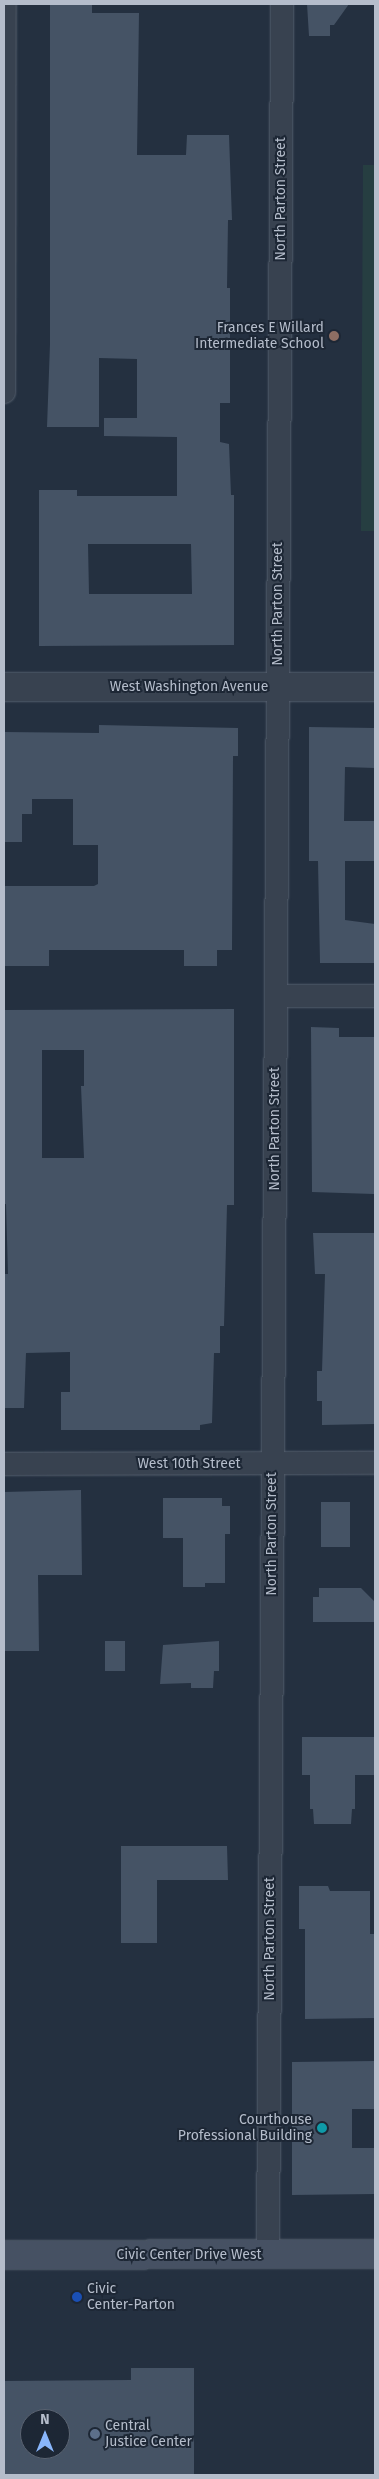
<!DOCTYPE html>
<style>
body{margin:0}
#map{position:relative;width:379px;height:2479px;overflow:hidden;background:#243040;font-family:"Fira Sans",sans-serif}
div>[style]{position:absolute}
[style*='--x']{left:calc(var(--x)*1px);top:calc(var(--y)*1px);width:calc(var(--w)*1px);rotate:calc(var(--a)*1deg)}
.green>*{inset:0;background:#263e41}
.building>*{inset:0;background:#455365;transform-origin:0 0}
.roads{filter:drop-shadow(0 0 1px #56606e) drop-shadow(0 0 1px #56606e)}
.minor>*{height:22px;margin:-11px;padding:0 11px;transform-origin:11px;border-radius:11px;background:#384250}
.tertiary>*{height:28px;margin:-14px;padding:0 14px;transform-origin:14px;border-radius:14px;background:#384250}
.secondary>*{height:28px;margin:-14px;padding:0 14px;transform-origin:14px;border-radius:14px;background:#465163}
.dots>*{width:14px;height:14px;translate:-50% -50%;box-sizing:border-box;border:2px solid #1d2735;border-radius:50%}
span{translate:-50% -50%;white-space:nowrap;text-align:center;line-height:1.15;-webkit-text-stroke:4px #1d2735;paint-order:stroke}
.street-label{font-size:14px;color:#b5bdcb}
.poi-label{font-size:14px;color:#b5bdcb}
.right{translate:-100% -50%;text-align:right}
.left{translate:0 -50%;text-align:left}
.frame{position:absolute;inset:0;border:5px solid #b5bdcb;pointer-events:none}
.north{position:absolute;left:20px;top:2409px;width:50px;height:50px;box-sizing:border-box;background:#1d2735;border:1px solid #5a6371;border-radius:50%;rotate:0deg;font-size:14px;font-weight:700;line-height:20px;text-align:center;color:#b5bdcb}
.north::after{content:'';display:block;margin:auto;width:18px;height:22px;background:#89b6fb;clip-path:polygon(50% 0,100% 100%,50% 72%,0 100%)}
</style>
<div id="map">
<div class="green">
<i style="clip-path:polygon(363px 165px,375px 165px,375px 531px,361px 531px)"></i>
</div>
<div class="building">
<i style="clip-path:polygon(evenodd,50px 4px,92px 4px,92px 13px,139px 13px,137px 155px,186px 155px,187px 135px,229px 135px,232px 220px,228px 220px,227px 288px,230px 288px,230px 403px,220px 403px,220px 442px,229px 444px,231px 495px,234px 495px,234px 645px,39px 646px,39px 490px,77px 490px,77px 496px,177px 496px,177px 437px,104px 436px,104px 418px,137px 418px,137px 359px,99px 358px,99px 427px,47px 427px,50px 344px,50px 4px,88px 544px,191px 544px,192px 594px,89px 594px,88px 544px)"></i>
<i style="clip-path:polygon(307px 4px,349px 4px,334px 25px,330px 25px,330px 36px,309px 36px)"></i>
<i style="clip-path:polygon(99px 725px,238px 728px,238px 756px,233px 756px,232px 950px,217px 950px,217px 966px,184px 966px,184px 950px,49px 950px,49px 966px,4px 966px,4px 886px,94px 886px,98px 884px,98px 845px,73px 845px,73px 799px,32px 799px,32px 814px,22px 814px,22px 842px,4px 842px,4px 732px,99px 733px)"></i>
<i style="clip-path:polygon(309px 727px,375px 728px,375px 768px,345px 767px,344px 821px,375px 821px,375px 861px,345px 861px,345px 920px,375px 924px,375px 963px,320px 963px,318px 861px,309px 861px)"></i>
<i style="clip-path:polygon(evenodd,234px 1009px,234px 1205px,227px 1205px,224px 1326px,220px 1326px,220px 1353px,214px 1353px,212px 1423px,200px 1425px,200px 1430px,61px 1430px,61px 1392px,70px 1392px,70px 1352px,26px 1353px,24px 1408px,4px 1408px,4px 1274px,8px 1274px,6px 1204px,4px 1204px,4px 1010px,234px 1009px,42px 1050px,84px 1050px,84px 1086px,81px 1086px,84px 1158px,42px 1158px,42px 1050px)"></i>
<i style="clip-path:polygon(311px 1027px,339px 1028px,339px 1037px,375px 1037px,374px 1194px,312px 1192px)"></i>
<i style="clip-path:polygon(313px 1233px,375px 1233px,375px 1424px,322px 1425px,322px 1401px,317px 1401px,317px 1371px,322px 1371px,325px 1274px,315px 1274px)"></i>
<i style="clip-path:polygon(81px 1490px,82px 1575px,38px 1575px,39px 1651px,4px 1651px,4px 1492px)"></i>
<i style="clip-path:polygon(163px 1498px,222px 1498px,222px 1506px,230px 1506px,230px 1534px,225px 1534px,225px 1583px,205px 1583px,205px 1587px,183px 1587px,183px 1538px,163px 1538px)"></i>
<i style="left:321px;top:1502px;width:29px;height:45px"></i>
<i style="clip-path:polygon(319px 1588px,361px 1588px,375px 1602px,375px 1622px,313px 1622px,313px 1597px,319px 1597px)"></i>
<i style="left:105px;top:1641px;width:20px;height:30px"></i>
<i style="clip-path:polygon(219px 1641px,219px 1671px,214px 1671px,213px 1688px,191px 1688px,191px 1683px,160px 1684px,163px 1645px)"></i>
<i style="clip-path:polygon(302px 1737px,374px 1737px,374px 1775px,355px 1775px,355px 1809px,352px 1809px,351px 1824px,314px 1824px,313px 1809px,310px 1809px,310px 1775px,302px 1775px)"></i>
<i style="clip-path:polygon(121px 1846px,227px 1846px,228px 1880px,157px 1880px,157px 1943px,121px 1943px)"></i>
<i style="clip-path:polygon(299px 1886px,328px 1886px,330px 1891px,370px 1891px,370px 1934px,375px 1934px,375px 2018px,305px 2019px,305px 1929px,299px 1929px)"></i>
<i style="clip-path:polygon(375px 2061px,375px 2109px,352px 2109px,352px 2148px,375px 2148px,375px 2194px,292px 2195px,292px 2062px)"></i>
<i style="clip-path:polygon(evenodd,131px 2368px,194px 2368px,194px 2475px,4px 2475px,4px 2381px,131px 2380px,131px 2368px,30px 2419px,60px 2419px,60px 2449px,30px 2449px,30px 2419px)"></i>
</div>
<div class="roads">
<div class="minor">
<i style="--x:4;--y:392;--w:388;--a:-89.9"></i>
<i style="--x:276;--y:996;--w:99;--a:0"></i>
<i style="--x:4;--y:1464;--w:371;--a:-0.2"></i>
<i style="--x:268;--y:2254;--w:2250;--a:-89.64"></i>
</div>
<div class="tertiary">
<i style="--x:4;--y:687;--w:371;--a:0"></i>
</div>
<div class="secondary">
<i style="--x:4;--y:2255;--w:371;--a:-0.2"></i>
</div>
</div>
<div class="dots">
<i style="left:334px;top:336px;background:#8d6e63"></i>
<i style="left:322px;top:2128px;background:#0f9aa8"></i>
<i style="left:77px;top:2297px;background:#1a4fb4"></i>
<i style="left:95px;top:2434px;background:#5c6f8a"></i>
</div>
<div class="street-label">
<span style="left:281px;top:199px;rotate:-90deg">North Parton Street</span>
<span style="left:278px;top:604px;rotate:-90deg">North Parton Street</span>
<span style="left:189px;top:687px">West Washington Avenue</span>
<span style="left:275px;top:1129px;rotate:-90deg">North Parton Street</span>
<span style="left:189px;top:1464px">West 10th Street</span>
<span style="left:272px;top:1534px;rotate:-90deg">North Parton Street</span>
<span style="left:270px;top:1939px;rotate:-90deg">North Parton Street</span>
<span style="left:189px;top:2255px">Civic Center Drive West</span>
</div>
<div class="poi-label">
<span class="right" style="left:324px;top:336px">Frances E Willard<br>Intermediate School</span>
<span class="right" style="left:312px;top:2128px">Courthouse<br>Professional Building</span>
<span class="left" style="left:87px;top:2297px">Civic<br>Center-Parton</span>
<span class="left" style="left:105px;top:2434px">Central<br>Justice Center</span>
</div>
<div class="frame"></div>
<div class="north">N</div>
</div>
